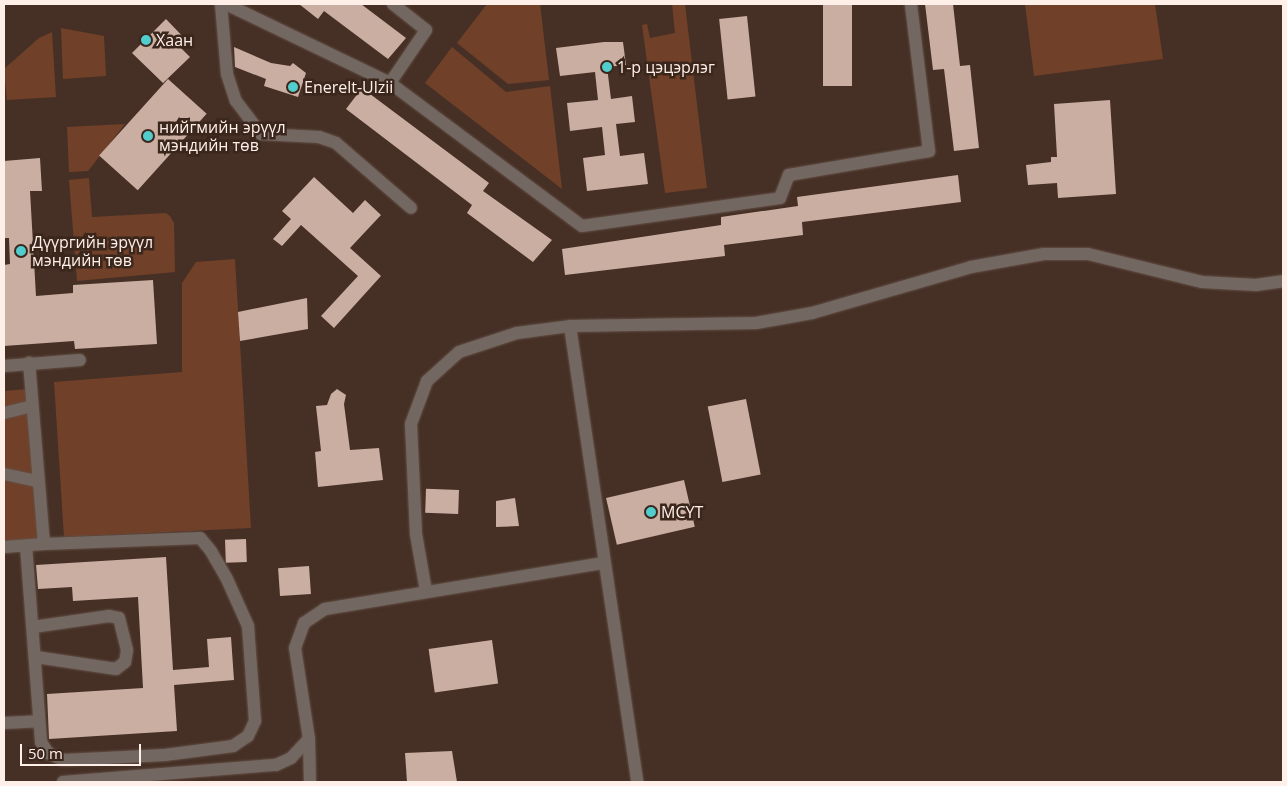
<!DOCTYPE html>
<meta charset="utf-8">
<style>
body{margin:0}
#map{position:relative;width:1287px;height:786px;overflow:hidden;background:#463026;font-family:"Open Sans",sans-serif}
div>[style]{position:absolute}
[style*='--x']{left:calc(var(--x)*1px);top:calc(var(--y)*1px);width:calc(var(--w)*1px);rotate:calc(var(--a)*1deg)}
.green>*{inset:0;background:#714028}
.building>*{inset:0;background:#caaea1;transform-origin:0 0}
.roads{filter:drop-shadow(0 0 1px #634f45) drop-shadow(0 0 1px #634f45)}
.minor>*{height:12px;margin:-6px;padding:0 6px;transform-origin:6px;border-radius:6px;background:#736762}
.dots>*{width:14px;height:14px;translate:-50% -50%;box-sizing:border-box;border:2px solid #3b261c;border-radius:50%}
span{translate:-50% -50%;white-space:nowrap;text-align:center;line-height:1.15;-webkit-text-stroke:5px #3b261c;paint-order:stroke}
.poi-label{font-size:16px;color:#feefe8}
.left{translate:0 -50%;text-align:left}
.frame{position:absolute;inset:0;border:5px solid #feefe8;pointer-events:none}
.scale{position:absolute;left:20px;top:744px;width:121px;height:22px;box-sizing:border-box;border:2px solid #feefe8;border-top:0;padding-left:6px;font-size:15px;line-height:18px;white-space:nowrap;color:#feefe8;-webkit-text-stroke:4px #3b261c;paint-order:stroke}
</style>
<div id="map">
<div class="green">
<i style="clip-path:polygon(487px 4px,540px 4px,549px 80px,508px 84px,457px 43px)"></i>
<i style="clip-path:polygon(672px 4px,685px 4px,707px 188px,665px 193px,642px 25px,647px 24px,650px 38px,675px 33px)"></i>
<i style="clip-path:polygon(1025px 4px,1155px 4px,1163px 59px,1034px 76px)"></i>
<i style="clip-path:polygon(61px 28px,104px 36px,106px 76px,63px 79px)"></i>
<i style="clip-path:polygon(52px 32px,56px 97px,7px 100px,4px 69px,39px 38px)"></i>
<i style="clip-path:polygon(452px 47px,506px 92px,550px 86px,562px 189px,425px 83px)"></i>
<i style="clip-path:polygon(125px 124px,88px 171px,69px 172px,67px 127px)"></i>
<i style="clip-path:polygon(89px 178px,92px 217px,166px 213px,170px 216px,174px 223px,175px 272px,77px 281px,69px 180px)"></i>
<i style="clip-path:polygon(235px 259px,251px 528px,64px 537px,54px 382px,182px 372px,182px 283px,196px 262px)"></i>
<i style="clip-path:polygon(27px 389px,38px 542px,4px 544px,4px 391px)"></i>
</div>
<div class="building">
<i style="clip-path:polygon(299px 4px,361px 4px,406px 38px,388px 59px,324px 11px,318px 19px)"></i>
<i style="left:823px;top:4px;width:29px;height:82px"></i>
<i style="clip-path:polygon(925px 4px,953px 4px,960px 66px,970px 65px,979px 148px,954px 151px,944px 69px,933px 70px)"></i>
<i style="left:747px;top:16px;width:81px;height:28px;rotate:84deg"></i>
<i style="clip-path:polygon(166px 19px,188px 42px,181px 48px,190px 57px,163px 83px,132px 53px)"></i>
<i style="clip-path:polygon(604px 42px,623px 42px,626px 65px,607px 67px,611px 99px,632px 96px,635px 122px,616px 124px,620px 156px,644px 153px,648px 184px,587px 191px,583px 158px,605px 155px,602px 127px,570px 131px,567px 103px,598px 100px,595px 72px,560px 76px,556px 48px)"></i>
<i style="clip-path:polygon(234px 47px,271px 63px,290px 66px,293px 63px,306px 73px,298px 97px,264px 86px,266px 79px,235px 67px)"></i>
<i style="left:168px;top:79px;width:52px;height:103px;rotate:42deg"></i>
<i style="clip-path:polygon(362px 88px,489px 183px,483px 191px,552px 240px,533px 262px,467px 213px,472px 205px,346px 109px)"></i>
<i style="clip-path:polygon(1110px 100px,1116px 194px,1058px 198px,1057px 183px,1028px 185px,1026px 165px,1051px 162px,1051px 157px,1057px 157px,1054px 104px)"></i>
<i style="clip-path:polygon(40px 158px,42px 191px,30px 191px,36px 296px,73px 293px,73px 285px,153px 280px,157px 344px,75px 349px,74px 341px,4px 346px,4px 265px,10px 264px,9px 238px,4px 238px,4px 161px)"></i>
<i style="clip-path:polygon(958px 175px,961px 202px,802px 222px,803px 235px,724px 245px,725px 256px,565px 275px,562px 249px,721px 225px,721px 217px,798px 206px,797px 197px)"></i>
<i style="clip-path:polygon(314px 177px,353px 213px,365px 200px,381px 215px,350px 248px,381px 276px,334px 328px,321px 316px,358px 276px,301px 225px,282px 246px,273px 239px,291px 219px,282px 211px)"></i>
<i style="clip-path:polygon(307px 298px,308px 329px,240px 341px,238px 312px)"></i>
<i style="clip-path:polygon(337px 389px,346px 395px,344px 404px,350px 450px,379px 448px,383px 480px,318px 487px,315px 452px,321px 451px,316px 406px,327px 405px,331px 394px)"></i>
<i style="left:746px;top:399px;width:77px;height:39px;rotate:79deg"></i>
<i style="left:684px;top:480px;width:48px;height:80px;rotate:77deg"></i>
<i style="left:459px;top:490px;width:24px;height:33px;rotate:92deg"></i>
<i style="clip-path:polygon(515px 498px,519px 526px,496px 527px,496px 501px)"></i>
<i style="left:246px;top:539px;width:23px;height:21px;rotate:88deg"></i>
<i style="clip-path:polygon(166px 557px,173px 670px,209px 667px,207px 639px,231px 637px,234px 680px,174px 685px,177px 731px,49px 739px,47px 694px,143px 688px,138px 597px,73px 601px,72px 587px,38px 589px,36px 565px)"></i>
<i style="left:309px;top:566px;width:28px;height:31px;rotate:86deg"></i>
<i style="left:492px;top:640px;width:44px;height:64px;rotate:82deg"></i>
<i style="clip-path:polygon(452px 751px,457px 782px,407px 782px,405px 753px)"></i>
</div>
<div class="roads">
<div class="minor">
<i style="--x:221;--y:4;--w:70;--a:85.1"></i>
<i style="--x:227;--y:74;--w:28;--a:72"></i>
<i style="--x:236;--y:101;--w:41;--a:52.9"></i>
<i style="--x:261;--y:134;--w:58;--a:3"></i>
<i style="--x:319;--y:137;--w:18;--a:19"></i>
<i style="--x:336;--y:143;--w:99;--a:40.9"></i>
<i style="--x:226;--y:4;--w:182;--a:25.7"></i>
<i style="--x:390;--y:83;--w:239;--a:36.7"></i>
<i style="--x:582;--y:226;--w:200;--a:-8"></i>
<i style="--x:780;--y:198;--w:25;--a:-69"></i>
<i style="--x:789;--y:175;--w:142;--a:-9.7"></i>
<i style="--x:929;--y:151;--w:148;--a:-97"></i>
<i style="--x:390;--y:83;--w:64;--a:-55.8"></i>
<i style="--x:426;--y:30;--w:42;--a:-141.8"></i>
<i style="--x:570;--y:326;--w:461;--a:81.6"></i>
<i style="--x:4;--y:366;--w:76;--a:-4.5"></i>
<i style="--x:4;--y:413;--w:29;--a:-14"></i>
<i style="--x:4;--y:474;--w:35;--a:12"></i>
<i style="--x:26;--y:546;--w:197;--a:85.6"></i>
<i style="--x:41;--y:742;--w:13;--a:58"></i>
<i style="--x:48;--y:753;--w:17;--a:24"></i>
<i style="--x:64;--y:760;--w:101;--a:-2.8"></i>
<i style="--x:165;--y:755;--w:69;--a:-7.5"></i>
<i style="--x:233;--y:746;--w:18;--a:-34"></i>
<i style="--x:248;--y:736;--w:17;--a:-65"></i>
<i style="--x:255;--y:721;--w:95;--a:-94.2"></i>
<i style="--x:248;--y:626;--w:51;--a:-114.1"></i>
<i style="--x:227;--y:579;--w:32;--a:-120"></i>
<i style="--x:211;--y:551;--w:17;--a:-130"></i>
<i style="--x:200;--y:538;--w:156;--a:177.8"></i>
<i style="--x:4;--y:547;--w:40;--a:-4.3"></i>
<i style="--x:44;--y:544;--w:182;--a:-94.7"></i>
<i style="--x:426;--y:591;--w:58;--a:-100"></i>
<i style="--x:416;--y:534;--w:110;--a:-92.6"></i>
<i style="--x:411;--y:424;--w:46;--a:-69.6"></i>
<i style="--x:427;--y:381;--w:43;--a:-42.2"></i>
<i style="--x:459;--y:352;--w:61;--a:-18.1"></i>
<i style="--x:517;--y:333;--w:53;--a:-7.5"></i>
<i style="--x:570;--y:326;--w:186;--a:-0.9"></i>
<i style="--x:756;--y:323;--w:57;--a:-10.1"></i>
<i style="--x:812;--y:313;--w:166;--a:-16.1"></i>
<i style="--x:971;--y:267;--w:74;--a:-10.1"></i>
<i style="--x:1044;--y:254;--w:44;--a:0"></i>
<i style="--x:1088;--y:254;--w:117;--a:13.8"></i>
<i style="--x:1202;--y:282;--w:54;--a:3.2"></i>
<i style="--x:1256;--y:285;--w:27;--a:-8"></i>
<i style="--x:33;--y:627;--w:77;--a:-8.2"></i>
<i style="--x:109;--y:616;--w:10;--a:11"></i>
<i style="--x:119;--y:618;--w:33;--a:76"></i>
<i style="--x:127;--y:650;--w:12;--a:99"></i>
<i style="--x:125;--y:662;--w:11;--a:142"></i>
<i style="--x:116;--y:669;--w:81;--a:-171.5"></i>
<i style="--x:4;--y:723;--w:35;--a:-3"></i>
<i style="--x:309;--y:739;--w:43;--a:88.7"></i>
<i style="--x:63;--y:782;--w:214;--a:-4.6"></i>
<i style="--x:276;--y:765;--w:17;--a:-25"></i>
<i style="--x:291;--y:758;--w:26;--a:-47"></i>
<i style="--x:309;--y:739;--w:92;--a:-98.7"></i>
<i style="--x:295;--y:648;--w:27;--a:-70"></i>
<i style="--x:304;--y:623;--w:25;--a:-34"></i>
<i style="--x:325;--y:609;--w:281;--a:-9.4"></i>
</div>
</div>
<div class="dots">
<i style="left:146px;top:40px;background:#52cdce"></i>
<i style="left:607px;top:67px;background:#52cdce"></i>
<i style="left:293px;top:87px;background:#52cdce"></i>
<i style="left:148px;top:136px;background:#52cdce"></i>
<i style="left:21px;top:251px;background:#52cdce"></i>
<i style="left:651px;top:512px;background:#52cdce"></i>
</div>
<div class="poi-label">
<span class="left" style="left:156px;top:40px">Хаан</span>
<span class="left" style="left:617px;top:67px">1-р цэцэрлэг</span>
<span class="left" style="left:304px;top:87px">Enerelt-Ulzii</span>
<span class="left" style="left:159px;top:136px">нийгмийн эрүүл<br>мэндийн төв</span>
<span class="left" style="left:32px;top:251px">Дүүргийн эрүүл<br>мэндийн төв</span>
<span class="left" style="left:661px;top:512px">МСҮТ</span>
</div>
<div class="frame"></div>
<div class="scale">50 m</div>
</div>
